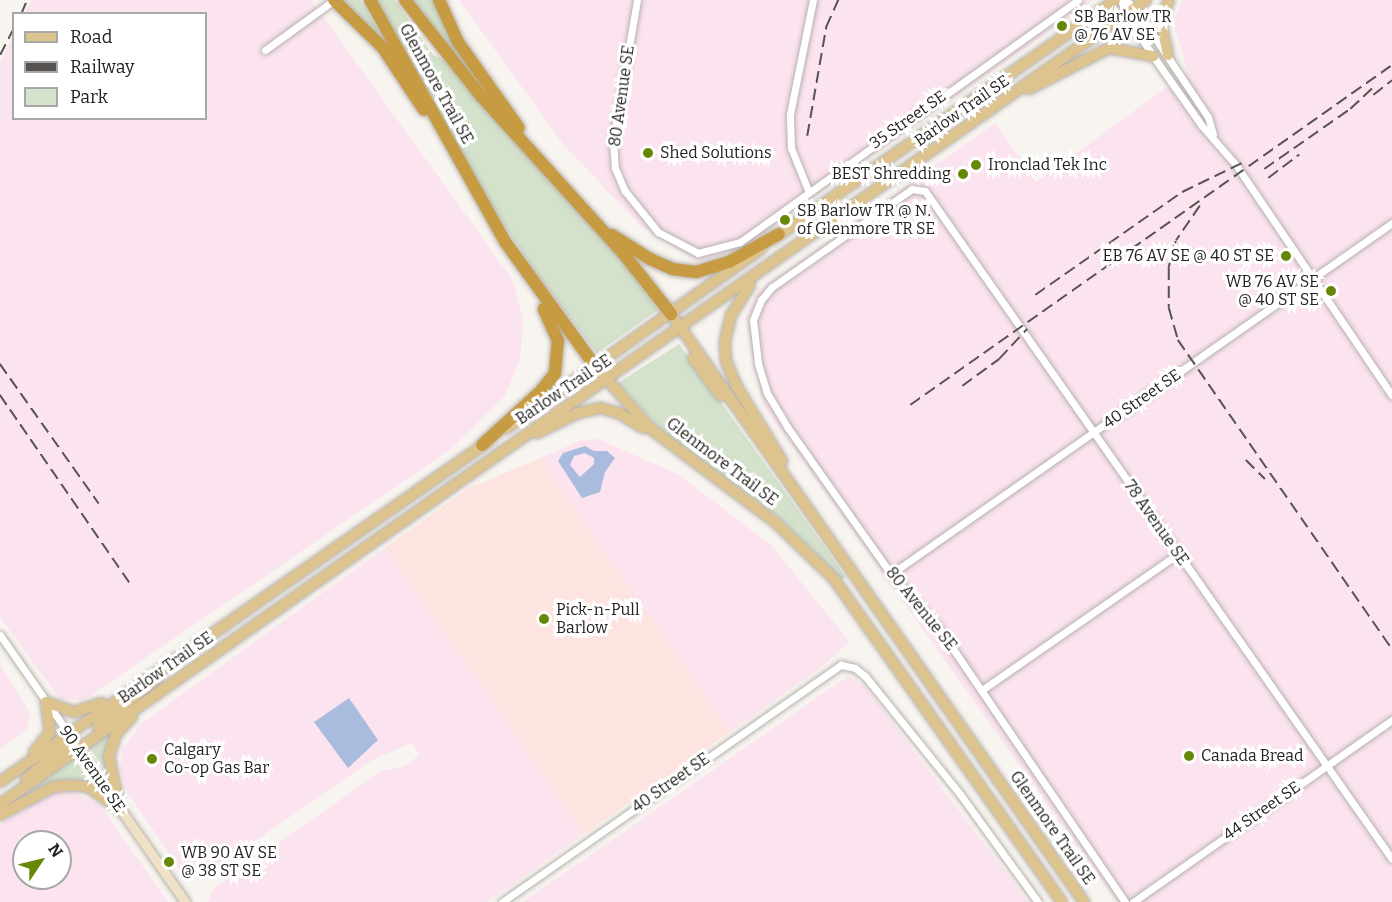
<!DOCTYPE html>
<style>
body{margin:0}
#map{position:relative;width:1392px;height:902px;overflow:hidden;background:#f8f4ef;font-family:Bitter,serif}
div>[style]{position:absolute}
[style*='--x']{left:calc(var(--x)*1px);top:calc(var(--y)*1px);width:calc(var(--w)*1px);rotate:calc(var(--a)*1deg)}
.commercial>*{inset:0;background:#fee4e0}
.industrial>*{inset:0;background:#fbe3ef}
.green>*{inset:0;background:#d4e2cc}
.water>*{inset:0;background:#a9bcde}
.roads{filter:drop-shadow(0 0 2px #b6b2ad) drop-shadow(0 0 2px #b6b2ad)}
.street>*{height:7px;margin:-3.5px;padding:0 3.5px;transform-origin:3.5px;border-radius:3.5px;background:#fff}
.secondary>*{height:9px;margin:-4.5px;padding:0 4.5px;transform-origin:4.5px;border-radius:4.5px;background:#eee1c6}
.primary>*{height:10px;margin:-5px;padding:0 5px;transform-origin:5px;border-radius:5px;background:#ddc38e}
.highway>*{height:12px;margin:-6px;padding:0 6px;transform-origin:6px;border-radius:6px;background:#c79b42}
.rail>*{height:1.5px;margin-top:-0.75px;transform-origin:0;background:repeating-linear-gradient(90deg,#565350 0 12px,transparent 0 18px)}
.dots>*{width:16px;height:16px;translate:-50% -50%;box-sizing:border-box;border:3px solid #fff;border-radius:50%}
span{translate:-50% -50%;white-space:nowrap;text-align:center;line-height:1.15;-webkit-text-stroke:6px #fff;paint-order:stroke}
.poi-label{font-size:16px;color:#242220}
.left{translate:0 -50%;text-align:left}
.right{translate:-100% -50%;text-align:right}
.street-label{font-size:16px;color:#242220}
.legend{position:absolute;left:12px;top:12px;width:195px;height:108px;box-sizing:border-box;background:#fff;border:2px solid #a7a7a6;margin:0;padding:8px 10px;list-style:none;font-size:18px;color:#242220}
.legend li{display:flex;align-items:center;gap:12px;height:30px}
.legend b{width:30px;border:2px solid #a7a7a6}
.north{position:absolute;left:12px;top:830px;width:60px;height:60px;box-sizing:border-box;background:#fff;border:2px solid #a7a7a6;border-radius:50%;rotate:55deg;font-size:16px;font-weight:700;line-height:24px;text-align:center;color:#242220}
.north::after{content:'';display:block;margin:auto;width:21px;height:27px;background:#678806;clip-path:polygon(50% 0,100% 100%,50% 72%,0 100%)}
</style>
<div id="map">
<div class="commercial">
<i style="clip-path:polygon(540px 458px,731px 731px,584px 834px,385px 548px,469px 488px)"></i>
</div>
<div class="industrial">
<i style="clip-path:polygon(32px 0,311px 0,512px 279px,523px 320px,520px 360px,505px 396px,451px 449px,84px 700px,60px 699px,0 617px,0 62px,13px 36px,14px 118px,206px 118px,206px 14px,25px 13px)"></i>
<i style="clip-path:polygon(459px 0,1093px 0,744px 247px,697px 262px,641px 226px,563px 144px)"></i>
<i style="clip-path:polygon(1183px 0,1392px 0,1392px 902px,1117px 902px,762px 404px,745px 318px,758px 290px,995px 123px,1036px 182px,1188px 72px,1173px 23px)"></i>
<i style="clip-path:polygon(598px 439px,679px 475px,771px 545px,849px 641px,823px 666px,731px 731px,540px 458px,580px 441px)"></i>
<i style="clip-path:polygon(385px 548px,584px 834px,487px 902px,208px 902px,213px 889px,381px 771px,403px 767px,420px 755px,412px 743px,372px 760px,200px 879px,182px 872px,128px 793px,120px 770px,122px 750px,142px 723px)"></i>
<i style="clip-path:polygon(0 664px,30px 713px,27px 729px,0 749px)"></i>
<i style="clip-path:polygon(848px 676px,864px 685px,1028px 902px,523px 902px)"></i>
<i style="clip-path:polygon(evenodd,70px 791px,100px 805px,168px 902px,0 902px,0 824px,53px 792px,70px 791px,24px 842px,60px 842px,60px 878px,24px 878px,24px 842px)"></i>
</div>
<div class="green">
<i style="clip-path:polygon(341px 0,360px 0,388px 46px)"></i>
<i style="clip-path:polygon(377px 0,395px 0,433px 55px,443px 59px,613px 249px,658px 310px,597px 353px,538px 276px,484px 194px)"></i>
<i style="clip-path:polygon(413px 0,436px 0,475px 73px,473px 75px)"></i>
<i style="clip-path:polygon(679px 344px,846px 577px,842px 580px,778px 516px,666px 435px,618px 383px)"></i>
<i style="clip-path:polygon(113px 729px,107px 768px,104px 769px,89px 747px)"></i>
<i style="clip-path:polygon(74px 757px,91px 786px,31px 793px,30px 790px)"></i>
</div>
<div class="water">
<i style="clip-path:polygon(evenodd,585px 446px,594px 451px,607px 451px,615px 458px,605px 472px,600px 492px,582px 498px,558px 461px,563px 453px,585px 446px,585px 453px,594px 458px,594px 464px,580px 477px,570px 465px,574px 456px,585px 453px)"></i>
<i style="clip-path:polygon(349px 698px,378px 740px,348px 768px,314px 722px)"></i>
</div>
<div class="roads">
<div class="street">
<i style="--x:637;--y:0;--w:143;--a:99.7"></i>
<i style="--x:613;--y:141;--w:27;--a:86"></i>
<i style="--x:615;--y:168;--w:25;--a:67"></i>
<i style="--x:625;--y:191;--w:53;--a:51.2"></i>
<i style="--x:658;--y:232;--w:45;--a:27.7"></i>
<i style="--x:698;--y:253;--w:43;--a:-14.7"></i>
<i style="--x:740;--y:242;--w:416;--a:-35.6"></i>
<i style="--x:1121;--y:0;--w:15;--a:70"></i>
<i style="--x:1126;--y:14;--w:50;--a:57.3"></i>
<i style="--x:1153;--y:56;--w:85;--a:55"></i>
<i style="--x:1202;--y:126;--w:52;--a:48.9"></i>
<i style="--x:1236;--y:165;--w:278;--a:55.9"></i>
<i style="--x:1125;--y:0;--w:13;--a:39"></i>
<i style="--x:1135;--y:8;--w:131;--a:56.2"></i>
<i style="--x:1208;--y:117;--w:18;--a:74"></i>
<i style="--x:265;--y:50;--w:85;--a:-35.9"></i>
<i style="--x:808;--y:190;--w:45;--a:-112"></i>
<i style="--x:791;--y:148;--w:34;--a:-92"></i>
<i style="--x:790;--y:114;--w:116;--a:-78.6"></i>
<i style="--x:891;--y:574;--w:612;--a:-35.02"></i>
<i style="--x:0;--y:635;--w:119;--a:55.2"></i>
<i style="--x:982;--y:690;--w:239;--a:-34.8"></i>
<i style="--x:502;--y:902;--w:414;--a:-35"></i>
<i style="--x:841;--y:665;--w:14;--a:12"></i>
<i style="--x:855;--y:668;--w:13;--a:39"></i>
<i style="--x:865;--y:676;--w:151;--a:51.2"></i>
<i style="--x:960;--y:794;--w:133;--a:54.2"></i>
<i style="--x:1125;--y:902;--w:333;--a:-124.2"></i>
<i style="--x:938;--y:627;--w:71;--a:-131.6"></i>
<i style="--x:891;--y:574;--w:179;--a:-125.2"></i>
<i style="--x:788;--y:428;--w:41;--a:-121"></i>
<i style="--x:767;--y:393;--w:31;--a:-107"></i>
<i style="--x:758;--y:363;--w:43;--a:-96.6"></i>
<i style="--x:753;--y:320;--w:22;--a:-68"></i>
<i style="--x:761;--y:300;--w:17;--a:-50"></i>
<i style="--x:772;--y:287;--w:171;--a:-35"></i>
<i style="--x:912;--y:189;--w:13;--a:9"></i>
<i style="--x:925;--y:191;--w:815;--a:55.04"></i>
<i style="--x:1133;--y:902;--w:317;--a:-35.1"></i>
</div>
<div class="secondary">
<i style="--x:68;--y:734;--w:205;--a:55.1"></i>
</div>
<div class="primary">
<i style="--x:1168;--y:55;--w:35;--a:-102"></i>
<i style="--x:1161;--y:21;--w:22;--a:-69"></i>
<i style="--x:1029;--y:89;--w:90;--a:-27.1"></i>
<i style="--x:1109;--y:48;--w:45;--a:10.3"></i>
<i style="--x:773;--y:239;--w:417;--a:-34.9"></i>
<i style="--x:750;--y:285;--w:36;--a:122"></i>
<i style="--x:731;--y:315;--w:28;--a:103"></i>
<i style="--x:725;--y:342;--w:19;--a:87"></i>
<i style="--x:726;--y:361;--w:28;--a:67"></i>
<i style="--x:737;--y:387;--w:87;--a:58.7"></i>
<i style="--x:671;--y:314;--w:719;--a:54.92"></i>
<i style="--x:693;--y:358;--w:47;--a:53.6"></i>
<i style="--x:595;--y:366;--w:84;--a:48.4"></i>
<i style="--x:651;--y:429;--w:155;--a:36.9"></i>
<i style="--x:775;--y:522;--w:82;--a:44"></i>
<i style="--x:834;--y:579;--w:395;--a:54.8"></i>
<i style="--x:507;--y:428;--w:311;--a:-35.2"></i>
<i style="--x:537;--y:433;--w:46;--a:-26"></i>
<i style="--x:578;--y:413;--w:23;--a:-13"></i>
<i style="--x:600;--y:408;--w:20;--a:15"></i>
<i style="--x:619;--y:413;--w:28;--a:32"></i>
<i style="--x:46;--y:702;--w:30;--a:20"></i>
<i style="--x:74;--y:712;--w:29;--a:-18"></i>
<i style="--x:98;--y:726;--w:77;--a:-39.2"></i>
<i style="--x:34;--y:752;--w:26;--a:-51"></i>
<i style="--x:50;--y:732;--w:30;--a:-98"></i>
<i style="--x:26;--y:779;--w:52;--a:-40.4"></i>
<i style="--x:66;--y:745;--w:6;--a:-45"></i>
<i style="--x:70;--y:741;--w:8;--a:-104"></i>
<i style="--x:0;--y:782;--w:596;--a:-34.89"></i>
<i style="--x:0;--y:804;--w:1400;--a:-35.05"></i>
<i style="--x:120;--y:809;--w:54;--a:-101.7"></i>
<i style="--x:109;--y:756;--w:23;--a:-72"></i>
<i style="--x:116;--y:734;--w:23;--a:-47"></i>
<i style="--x:0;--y:815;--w:60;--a:-27.8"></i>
<i style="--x:53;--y:787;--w:17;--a:-7"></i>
<i style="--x:70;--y:785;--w:18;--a:6"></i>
<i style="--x:88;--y:787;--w:39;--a:35"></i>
</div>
<div class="highway">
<i style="--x:334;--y:0;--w:69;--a:44.4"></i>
<i style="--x:383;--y:48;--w:74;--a:56.5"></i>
<i style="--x:370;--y:0;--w:278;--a:60.8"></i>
<i style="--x:506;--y:243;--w:152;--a:54.1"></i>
<i style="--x:405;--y:0;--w:124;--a:51.6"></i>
<i style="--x:482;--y:97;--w:210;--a:47.9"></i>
<i style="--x:623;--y:253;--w:78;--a:51.8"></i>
<i style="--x:439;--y:0;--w:46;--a:65.7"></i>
<i style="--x:458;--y:42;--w:105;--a:54.7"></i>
<i style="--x:612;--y:235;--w:45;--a:32.3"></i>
<i style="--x:650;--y:259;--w:24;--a:24"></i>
<i style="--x:672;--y:269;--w:24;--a:7"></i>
<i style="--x:696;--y:272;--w:34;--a:-17"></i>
<i style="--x:729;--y:262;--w:57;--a:-29.2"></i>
<i style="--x:482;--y:445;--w:80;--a:-42.5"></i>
<i style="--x:541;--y:391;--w:23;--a:-52"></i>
<i style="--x:555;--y:373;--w:32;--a:-85"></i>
<i style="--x:558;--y:341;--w:35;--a:-114"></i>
</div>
</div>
<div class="rail">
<i style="--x:21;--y:14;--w:15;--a:-67"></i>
<i style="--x:0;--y:55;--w:30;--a:-63"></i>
<i style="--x:1373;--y:95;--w:24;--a:-38"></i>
<i style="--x:807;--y:136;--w:111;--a:-80.1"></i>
<i style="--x:826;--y:27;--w:30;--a:-66"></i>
<i style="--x:1264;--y:169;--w:105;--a:-34.9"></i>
<i style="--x:1350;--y:109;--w:35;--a:-43"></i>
<i style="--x:1268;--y:178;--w:39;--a:-37"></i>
<i style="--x:1200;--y:206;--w:42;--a:124.4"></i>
<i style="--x:1176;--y:241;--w:28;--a:105"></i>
<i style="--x:1169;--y:268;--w:40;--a:90"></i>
<i style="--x:1169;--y:308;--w:33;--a:74"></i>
<i style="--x:1178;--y:340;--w:376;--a:55.3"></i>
<i style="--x:1035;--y:295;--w:179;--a:-35"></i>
<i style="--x:1182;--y:192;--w:69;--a:-25.8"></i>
<i style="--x:0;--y:364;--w:171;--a:54.7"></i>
<i style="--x:962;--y:386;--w:46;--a:-36.1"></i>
<i style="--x:999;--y:359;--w:41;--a:-47"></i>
<i style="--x:0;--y:395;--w:231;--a:55.4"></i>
<i style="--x:910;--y:405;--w:590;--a:-35.2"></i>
<i style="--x:1246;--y:460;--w:27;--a:45"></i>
</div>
<div class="dots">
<i style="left:1062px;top:26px;background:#678806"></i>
<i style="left:648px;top:153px;background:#678806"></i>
<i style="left:976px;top:165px;background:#678806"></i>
<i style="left:963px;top:174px;background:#678806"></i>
<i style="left:785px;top:220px;background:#678806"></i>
<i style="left:1286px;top:256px;background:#678806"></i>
<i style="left:1331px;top:291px;background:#678806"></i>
<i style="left:544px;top:619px;background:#678806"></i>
<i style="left:1189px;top:756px;background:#678806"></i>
<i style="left:152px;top:759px;background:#678806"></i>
<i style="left:169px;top:862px;background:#678806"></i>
</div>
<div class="poi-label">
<span class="left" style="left:1074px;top:26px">SB Barlow TR<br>@ 76 AV SE</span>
<span class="left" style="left:660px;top:153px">Shed Solutions</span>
<span class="left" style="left:988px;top:165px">Ironclad Tek Inc</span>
<span class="right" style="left:951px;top:174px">BEST Shredding</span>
<span class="left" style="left:797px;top:220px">SB Barlow TR @ N.<br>of Glenmore TR SE</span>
<span class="right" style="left:1274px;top:256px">EB 76 AV SE @ 40 ST SE</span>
<span class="right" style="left:1319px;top:291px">WB 76 AV SE<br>@ 40 ST SE</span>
<span class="left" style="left:556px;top:619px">Pick-n-Pull<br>Barlow</span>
<span class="left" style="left:164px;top:759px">Calgary<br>Co-op Gas Bar</span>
<span class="left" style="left:1201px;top:756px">Canada Bread</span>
<span class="left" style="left:181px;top:862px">WB 90 AV SE<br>@ 38 ST SE</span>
</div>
<div class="street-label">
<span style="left:436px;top:84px;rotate:61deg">Glenmore Trail SE</span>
<span style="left:622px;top:96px;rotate:-82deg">80 Avenue SE</span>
<span style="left:962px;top:111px;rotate:-35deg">Barlow Trail SE</span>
<span style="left:908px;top:120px;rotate:-35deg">35 Street SE</span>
<span style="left:564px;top:390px;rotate:-34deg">Barlow Trail SE</span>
<span style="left:1142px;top:399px;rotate:-35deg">40 Street SE</span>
<span style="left:722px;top:462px;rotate:37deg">Glenmore Trail SE</span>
<span style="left:1156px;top:523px;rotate:55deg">78 Avenue SE</span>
<span style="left:921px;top:609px;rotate:51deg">80 Avenue SE</span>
<span style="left:166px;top:668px;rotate:-35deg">Barlow Trail SE</span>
<span style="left:92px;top:769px;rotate:55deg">90 Avenue SE</span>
<span style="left:671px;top:783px;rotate:-35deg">40 Street SE</span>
<span style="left:1262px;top:811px;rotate:-35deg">44 Street SE</span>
<span style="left:1052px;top:828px;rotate:55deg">Glenmore Trail SE</span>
</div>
<ul class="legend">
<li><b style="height:8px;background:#ddc38e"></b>Road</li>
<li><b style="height:8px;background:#565350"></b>Railway</li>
<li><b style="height:16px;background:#d4e2cc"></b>Park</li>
</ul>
<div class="north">N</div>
</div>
